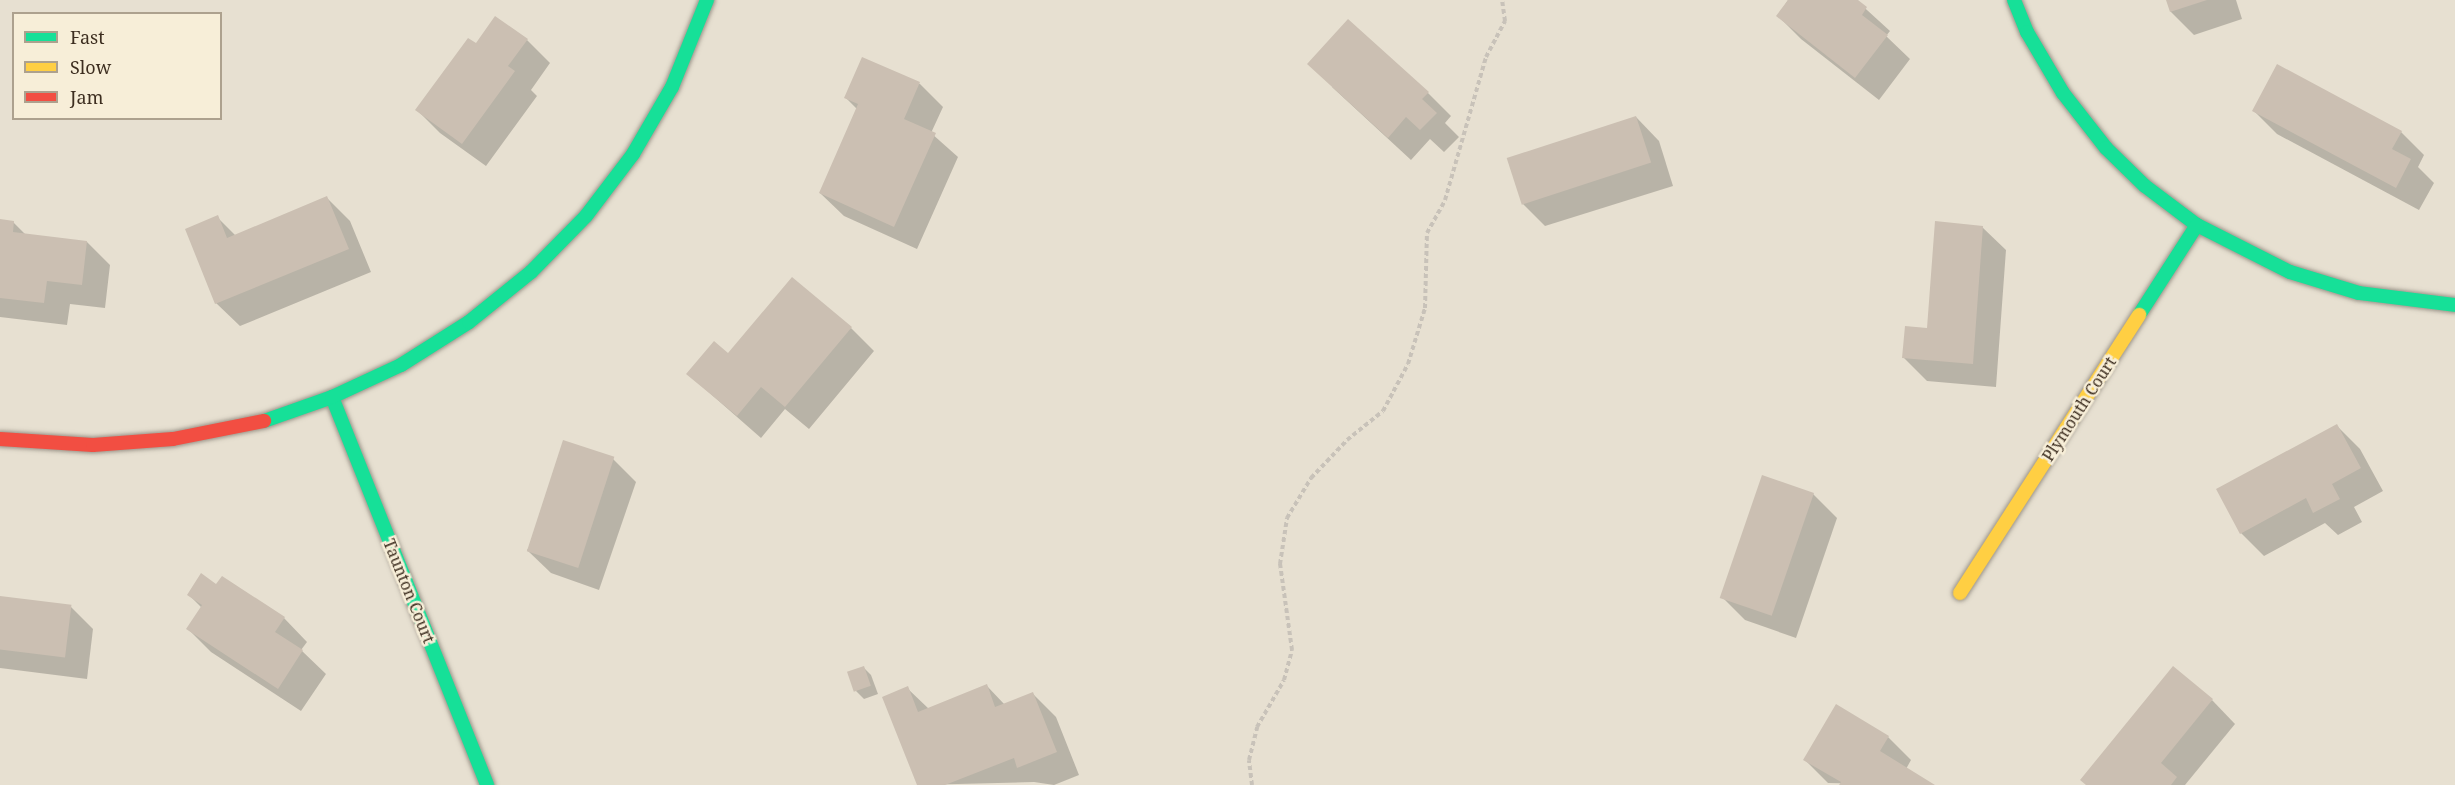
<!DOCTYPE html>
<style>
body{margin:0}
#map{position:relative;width:2455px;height:785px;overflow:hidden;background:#e7e0d1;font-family:"Noto Serif",serif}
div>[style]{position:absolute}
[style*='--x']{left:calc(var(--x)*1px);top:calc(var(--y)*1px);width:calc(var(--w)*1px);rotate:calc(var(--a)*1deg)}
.shadow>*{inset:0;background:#0003}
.building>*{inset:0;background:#cbbfb2;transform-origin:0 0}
.path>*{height:4px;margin-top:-2px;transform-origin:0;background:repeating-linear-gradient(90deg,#c8c2b9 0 4.5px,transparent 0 7.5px)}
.roads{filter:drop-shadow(0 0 2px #9c958a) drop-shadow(0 0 2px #9c958a)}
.fast>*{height:14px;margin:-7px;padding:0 7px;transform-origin:7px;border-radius:7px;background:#16e098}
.slow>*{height:14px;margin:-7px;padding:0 7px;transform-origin:7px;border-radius:7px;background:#ffcf43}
.jam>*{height:14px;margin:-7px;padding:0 7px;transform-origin:7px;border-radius:7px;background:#f24e42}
span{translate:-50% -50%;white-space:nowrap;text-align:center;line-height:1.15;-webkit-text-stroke:5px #f7eed8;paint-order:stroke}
.street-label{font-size:16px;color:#3d2e20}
.legend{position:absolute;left:12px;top:12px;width:210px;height:108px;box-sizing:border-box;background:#f7eed8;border:2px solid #ada18e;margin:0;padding:8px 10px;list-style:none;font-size:18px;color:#3d2e20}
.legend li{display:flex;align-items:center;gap:12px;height:30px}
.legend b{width:30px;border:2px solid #ada18e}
</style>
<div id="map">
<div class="shadow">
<i style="clip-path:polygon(1788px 0,1856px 0,1890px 31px,1886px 36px,1910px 59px,1879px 100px,1801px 39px,1778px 16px)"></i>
<i style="clip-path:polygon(2167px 0,2236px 0,2242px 19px,2194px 35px,2171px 12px)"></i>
<i style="clip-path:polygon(527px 40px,550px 63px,531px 90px,537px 96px,486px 166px,440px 133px,417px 110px,476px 45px)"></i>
<i style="clip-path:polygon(863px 59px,920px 84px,943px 107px,931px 133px,958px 157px,917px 249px,844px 216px,820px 193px,857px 109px,846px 98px)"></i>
<i style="clip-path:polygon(1332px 87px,1428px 93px,1451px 116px,1445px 123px,1459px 137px,1444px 152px,1430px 139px,1411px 160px)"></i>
<i style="clip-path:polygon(2254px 111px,2401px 132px,2424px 155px,2418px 167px,2434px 183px,2419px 210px,2277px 134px)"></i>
<i style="clip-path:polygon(1636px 117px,1659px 141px,1673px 186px,1545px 226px,1522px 203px)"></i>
<i style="clip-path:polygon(327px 198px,350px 221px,371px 272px,240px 326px,216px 303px,217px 217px,236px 236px)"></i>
<i style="clip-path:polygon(0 221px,13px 222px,26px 235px,87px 242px,110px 265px,105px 308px,70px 304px,67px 325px,0 317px)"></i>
<i style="clip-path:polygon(1982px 227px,2006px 250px,1996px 387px,1927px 381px,1904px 358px,1929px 330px)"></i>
<i style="clip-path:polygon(851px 328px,874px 351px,809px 429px,785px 409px,761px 438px,688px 374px,728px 355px)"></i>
<i style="clip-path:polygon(2337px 426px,2360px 449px,2383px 491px,2354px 507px,2362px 522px,2338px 535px,2325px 523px,2264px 556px,2241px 533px)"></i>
<i style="clip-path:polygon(613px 459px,636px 482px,599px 590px,551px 573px,527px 550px)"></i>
<i style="clip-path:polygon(1813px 494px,1837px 518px,1796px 638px,1745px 620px,1722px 597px)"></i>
<i style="clip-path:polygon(217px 586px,284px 618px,307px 642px,301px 650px,326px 674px,301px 711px,211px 652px,188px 629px,202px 608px,189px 595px)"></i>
<i style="clip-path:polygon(0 597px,70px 606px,93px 629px,87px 679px,0 668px)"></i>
<i style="clip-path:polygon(863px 667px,871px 675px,878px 694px,864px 699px,856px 691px)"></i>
<i style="clip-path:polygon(987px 686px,1005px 705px,1033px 694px,1056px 717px,1079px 775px,1054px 785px,1034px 782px,918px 785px,907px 688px,929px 709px)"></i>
<i style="clip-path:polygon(2212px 700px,2235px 724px,2185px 785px,2087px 785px)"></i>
<i style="clip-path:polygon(1837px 707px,1888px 737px,1911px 760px,1906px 769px,1932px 785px,1828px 783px,1805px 760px)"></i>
</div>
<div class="building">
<i style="clip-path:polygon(1788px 0,1858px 0,1867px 7px,1862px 15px,1888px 35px,1855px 78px,1776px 16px)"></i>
<i style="clip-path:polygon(2166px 0,2207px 0,2170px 12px)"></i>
<i style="clip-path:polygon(495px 16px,528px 39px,508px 66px,515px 71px,462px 144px,415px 110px,468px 38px,476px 43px)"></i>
<i style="clip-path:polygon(1348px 19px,1429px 92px,1422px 99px,1437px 113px,1420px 130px,1406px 117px,1388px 138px,1307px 64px)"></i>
<i style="clip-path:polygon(862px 57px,920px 82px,904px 119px,936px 133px,894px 227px,819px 193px,858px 104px,844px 98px)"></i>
<i style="clip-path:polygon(2277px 64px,2402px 131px,2392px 149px,2411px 159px,2396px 188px,2252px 111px)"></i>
<i style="left:1636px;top:116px;width:49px;height:136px;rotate:72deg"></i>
<i style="clip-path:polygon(327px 196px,349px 249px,215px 304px,185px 229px,218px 215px,227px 238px)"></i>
<i style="clip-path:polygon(0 219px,14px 221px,13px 232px,87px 241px,82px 285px,47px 281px,44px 303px,0 298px)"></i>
<i style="clip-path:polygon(1935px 221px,1983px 226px,1973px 364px,1902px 358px,1905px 326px,1927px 328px)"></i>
<i style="clip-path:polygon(792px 277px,852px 327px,785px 407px,761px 387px,737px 416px,686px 374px,714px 341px,728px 353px)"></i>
<i style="clip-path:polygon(2337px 424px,2361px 468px,2332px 484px,2340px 499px,2313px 513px,2306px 498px,2240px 534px,2216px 489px)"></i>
<i style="left:563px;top:440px;width:54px;height:117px;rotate:18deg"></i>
<i style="left:1762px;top:475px;width:55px;height:130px;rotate:19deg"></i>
<i style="clip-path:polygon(201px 573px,216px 584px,222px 576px,285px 617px,275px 632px,303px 650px,278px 689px,186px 629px,202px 605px,187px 595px)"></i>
<i style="left:0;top:596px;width:72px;height:53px;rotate:7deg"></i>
<i style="left:864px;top:666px;width:21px;height:18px;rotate:71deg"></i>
<i style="clip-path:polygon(2173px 666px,2213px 699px,2161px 763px,2177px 777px,2171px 785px,2086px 785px,2080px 780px)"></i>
<i style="clip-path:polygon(987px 684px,995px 707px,1033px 692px,1057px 752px,1017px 768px,1014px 758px,945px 785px,917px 785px,882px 697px,908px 686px,918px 712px)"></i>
<i style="clip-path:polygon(1836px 704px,1889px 736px,1880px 751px,1935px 785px,1839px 785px,1841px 782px,1803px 760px)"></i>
</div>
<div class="path">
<i style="--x:1252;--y:785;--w:25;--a:-97"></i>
<i style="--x:1249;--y:760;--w:34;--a:-76"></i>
<i style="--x:1257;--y:727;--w:54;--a:-60.1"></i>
<i style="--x:1284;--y:680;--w:31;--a:-75"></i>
<i style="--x:1292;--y:650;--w:87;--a:-97.9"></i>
<i style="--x:1280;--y:564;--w:47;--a:-81.3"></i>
<i style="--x:1287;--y:518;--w:47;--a:-59"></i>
<i style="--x:1311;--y:478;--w:52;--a:-46.5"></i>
<i style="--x:1347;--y:440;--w:46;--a:-38.9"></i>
<i style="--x:1383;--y:411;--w:53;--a:-62"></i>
<i style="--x:1408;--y:364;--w:59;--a:-73.1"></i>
<i style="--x:1425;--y:308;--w:75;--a:-88.5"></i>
<i style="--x:1427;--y:233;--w:38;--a:-61"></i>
<i style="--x:1445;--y:200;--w:149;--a:-74"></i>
<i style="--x:1486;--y:57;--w:41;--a:-62.2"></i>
<i style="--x:1505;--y:21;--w:21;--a:-98"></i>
</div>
<div class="roads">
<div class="fast">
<i style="--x:2014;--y:0;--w:35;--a:68"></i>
<i style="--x:2027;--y:32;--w:71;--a:59.5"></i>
<i style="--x:2063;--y:93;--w:70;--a:52"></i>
<i style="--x:2106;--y:148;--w:54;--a:44.3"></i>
<i style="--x:2145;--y:186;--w:65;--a:36.9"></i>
<i style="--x:2197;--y:225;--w:104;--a:26.8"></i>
<i style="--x:2290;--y:272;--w:72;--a:16.9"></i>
<i style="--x:2359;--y:293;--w:97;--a:7.1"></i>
<i style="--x:2139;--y:315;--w:107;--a:-57.2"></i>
<i style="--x:332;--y:397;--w:418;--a:68.2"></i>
<i style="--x:264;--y:421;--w:72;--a:-19.4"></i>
<i style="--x:332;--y:397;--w:76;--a:-24.9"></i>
<i style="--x:401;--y:365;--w:80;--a:-32.3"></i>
<i style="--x:469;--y:322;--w:80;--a:-38.9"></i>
<i style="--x:531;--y:272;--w:78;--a:-45.5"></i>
<i style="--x:586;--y:216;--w:78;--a:-52.8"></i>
<i style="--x:633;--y:154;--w:78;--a:-59.8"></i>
<i style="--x:672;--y:87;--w:94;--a:-68.1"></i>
</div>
<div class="slow">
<i style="--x:1960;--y:593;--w:331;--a:-57.2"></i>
</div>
<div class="jam">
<i style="--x:0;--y:439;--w:93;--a:3.7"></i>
<i style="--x:93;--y:445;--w:80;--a:-4.3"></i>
<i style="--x:173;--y:439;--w:93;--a:-11.2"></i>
</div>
</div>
<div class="street-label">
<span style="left:2079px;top:409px;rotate:-57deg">Plymouth Court</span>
<span style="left:409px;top:591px;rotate:68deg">Taunton Court</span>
</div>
<ul class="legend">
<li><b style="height:8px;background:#16e098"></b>Fast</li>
<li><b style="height:8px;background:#ffcf43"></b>Slow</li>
<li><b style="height:8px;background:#f24e42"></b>Jam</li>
</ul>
</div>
